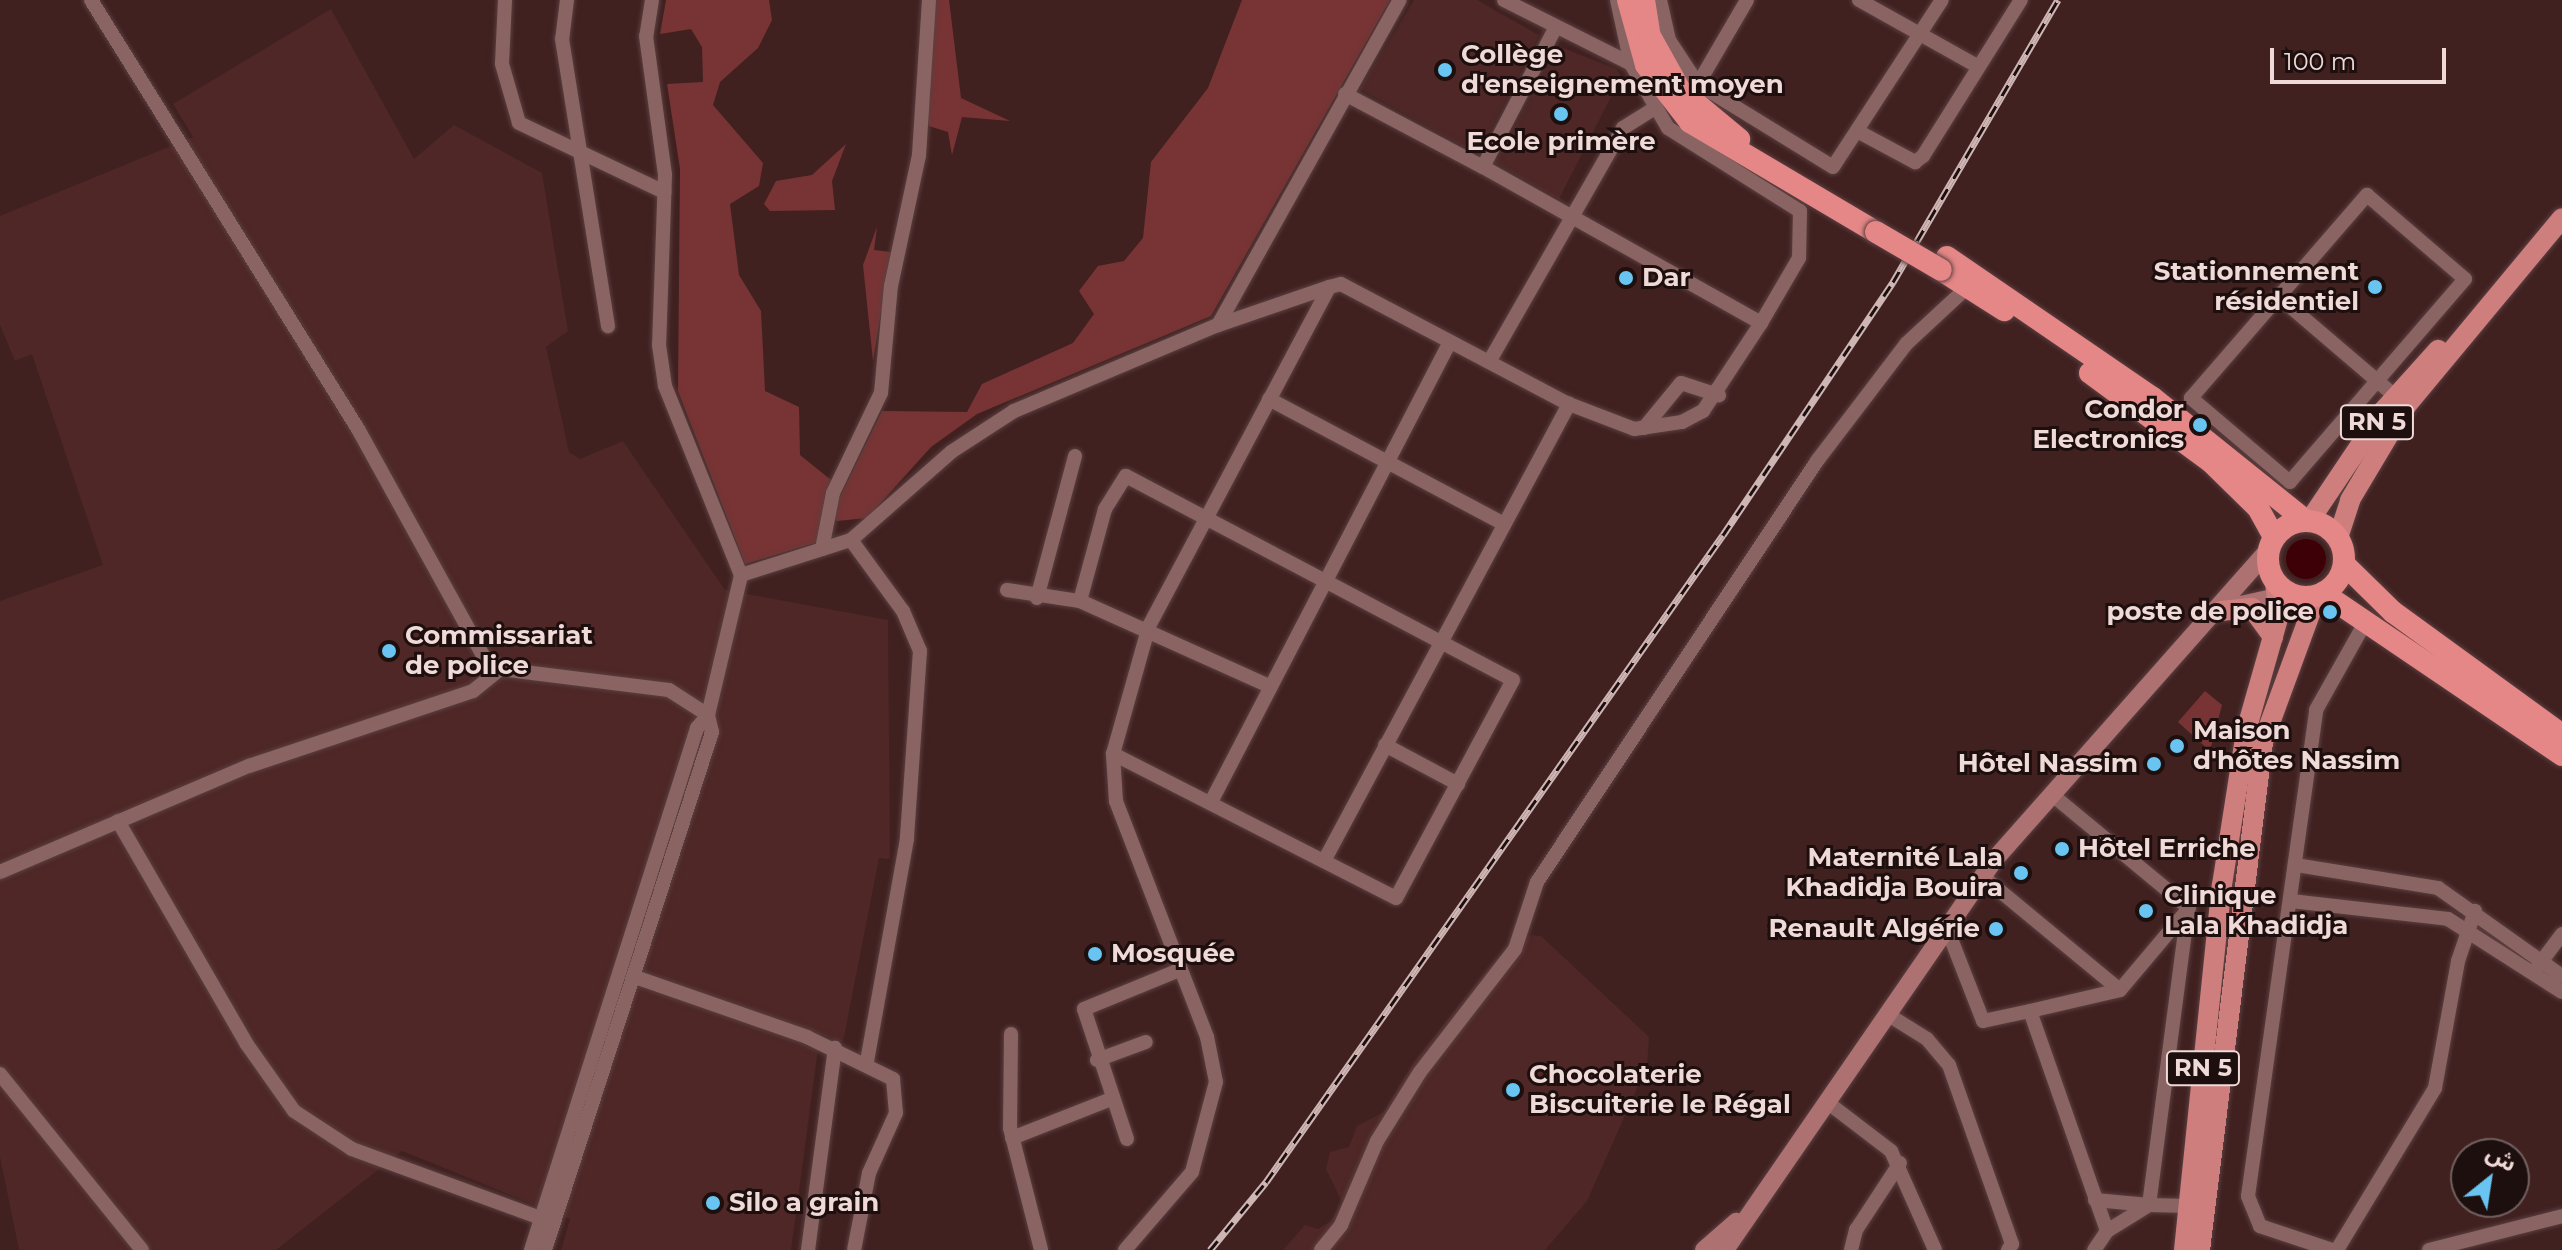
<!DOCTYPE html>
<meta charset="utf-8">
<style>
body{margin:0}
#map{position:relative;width:2562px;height:1250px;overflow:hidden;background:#402120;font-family:Montserrat,"Noto Sans Arabic",sans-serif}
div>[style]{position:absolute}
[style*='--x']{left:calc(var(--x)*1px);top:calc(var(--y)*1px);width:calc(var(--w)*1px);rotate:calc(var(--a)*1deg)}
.built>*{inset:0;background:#4e2726}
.green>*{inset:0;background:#783434}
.water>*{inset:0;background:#3e0007}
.round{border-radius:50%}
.roads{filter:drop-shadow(0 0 2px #5b3f40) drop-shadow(0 0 2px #5b3f40)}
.minor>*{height:14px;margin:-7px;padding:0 7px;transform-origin:7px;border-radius:7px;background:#8a6463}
.secondary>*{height:18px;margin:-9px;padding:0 9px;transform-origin:9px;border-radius:9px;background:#ac7170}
.primary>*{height:20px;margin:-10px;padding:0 10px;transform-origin:10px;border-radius:10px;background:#cd7e7d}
.trunk>*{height:22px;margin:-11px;padding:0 11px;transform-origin:11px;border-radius:11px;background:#e48786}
.trunk>.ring{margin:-11px;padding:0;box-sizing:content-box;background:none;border:22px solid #e48786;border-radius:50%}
.rail>*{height:7px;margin-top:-3.5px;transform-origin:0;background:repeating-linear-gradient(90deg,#1e0f0f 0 12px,#ceb6b5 0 24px);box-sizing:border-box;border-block:2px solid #ceb6b5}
.bridges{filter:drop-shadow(0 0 2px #5b3f40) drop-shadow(0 0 2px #5b3f40)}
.trunk-bridge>*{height:22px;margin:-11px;padding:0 11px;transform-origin:11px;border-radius:11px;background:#e48786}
.dots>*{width:22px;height:22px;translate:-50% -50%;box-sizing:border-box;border:4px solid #1e0f0f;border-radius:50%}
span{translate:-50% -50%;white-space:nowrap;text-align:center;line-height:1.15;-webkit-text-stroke:6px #1e0f0f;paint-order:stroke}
.shield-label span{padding:2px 6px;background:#1e0f0f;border:2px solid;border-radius:6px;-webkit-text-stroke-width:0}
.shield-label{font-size:24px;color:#f0dad8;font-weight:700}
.poi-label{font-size:26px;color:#f0dad8;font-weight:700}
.left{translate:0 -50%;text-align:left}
.right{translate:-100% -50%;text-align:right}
.north{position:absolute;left:2450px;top:1138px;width:80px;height:80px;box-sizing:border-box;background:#1e0f0f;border:2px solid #72605f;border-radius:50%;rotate:30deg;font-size:22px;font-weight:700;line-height:32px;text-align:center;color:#f0dad8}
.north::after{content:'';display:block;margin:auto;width:28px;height:36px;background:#69c4f1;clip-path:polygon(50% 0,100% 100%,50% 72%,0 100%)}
.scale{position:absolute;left:2270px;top:48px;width:176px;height:36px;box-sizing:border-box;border:4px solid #f0dad8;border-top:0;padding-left:10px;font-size:24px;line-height:28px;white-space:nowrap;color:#f0dad8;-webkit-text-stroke:6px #1e0f0f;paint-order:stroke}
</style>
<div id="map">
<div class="built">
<i style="clip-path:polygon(1414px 0,1477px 0,1539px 35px,1478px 154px,1360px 89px)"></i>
<i style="clip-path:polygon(331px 9px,414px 159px,454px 125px,542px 173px,568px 331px,546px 347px,569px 452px,580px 459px,623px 441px,725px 590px,888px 620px,890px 859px,879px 858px,843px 1042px,820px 1034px,791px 1250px,561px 1250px,570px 1219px,402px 1151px,276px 1250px,19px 1250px,0 1157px,0 601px,103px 565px,32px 354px,15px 361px,0 325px,0 216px,193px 137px,173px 104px)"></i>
<i style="clip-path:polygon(1558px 46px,1617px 69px,1621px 77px,1559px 199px,1496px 163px)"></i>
<i style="clip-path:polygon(1531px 935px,1541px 936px,1649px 1037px,1647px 1066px,1587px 1201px,1545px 1250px,1283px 1250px,1305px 1225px,1318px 1229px,1331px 1221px,1342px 1202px,1326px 1169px,1330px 1152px,1349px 1147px,1357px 1126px,1384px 1112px,1414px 1062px,1496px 959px)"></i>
</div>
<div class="green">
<i style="clip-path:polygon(666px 0,769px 0,772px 20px,758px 48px,720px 82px,713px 105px,763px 163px,759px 186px,730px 204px,739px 275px,761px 311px,765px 391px,799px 407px,800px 455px,831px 480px,818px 542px,745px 564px,678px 391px,680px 169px,667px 84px,703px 82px,702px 47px,691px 29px,660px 34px)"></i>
<i style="clip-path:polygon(922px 0,949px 0,961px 98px,1010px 121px,962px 117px,952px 155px,948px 132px,929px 126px,917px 95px)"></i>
<i style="clip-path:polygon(1242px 0,1390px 0,1211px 316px,977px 414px,931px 447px,867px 518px,837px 521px,831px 515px,882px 411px,967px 412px,982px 384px,1073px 343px,1094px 314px,1079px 291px,1098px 266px,1124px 261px,1143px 238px,1151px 162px,1208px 88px)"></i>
<i style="clip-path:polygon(846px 144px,832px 181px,835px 210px,770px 211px,764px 204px,776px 181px,812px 175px)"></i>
<i style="clip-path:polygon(877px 227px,874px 250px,891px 252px,873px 361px,863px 265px)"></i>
<i style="clip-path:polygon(2205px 691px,2222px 705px,2210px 751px,2178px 722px)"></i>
</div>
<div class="water">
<i class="round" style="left:2286px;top:539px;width:40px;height:40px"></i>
</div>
<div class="roads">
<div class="minor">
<i style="--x:91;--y:0;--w:505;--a:58.1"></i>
<i style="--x:358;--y:429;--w:263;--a:61.1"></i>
<i style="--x:485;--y:659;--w:18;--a:34"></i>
<i style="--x:500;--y:669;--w:170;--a:7.1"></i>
<i style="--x:669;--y:690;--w:46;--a:32.7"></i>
<i style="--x:708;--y:715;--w:17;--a:77"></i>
<i style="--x:712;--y:732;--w:544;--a:107.87"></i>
<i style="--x:505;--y:0;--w:64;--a:92.7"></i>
<i style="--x:502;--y:64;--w:61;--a:73.9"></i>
<i style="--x:519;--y:123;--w:161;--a:25.4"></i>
<i style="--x:567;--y:0;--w:39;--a:97"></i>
<i style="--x:562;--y:39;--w:291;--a:80.9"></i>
<i style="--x:652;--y:0;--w:36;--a:99"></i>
<i style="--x:646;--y:36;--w:140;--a:82.2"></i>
<i style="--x:665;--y:175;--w:170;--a:92"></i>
<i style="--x:659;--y:345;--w:41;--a:81.7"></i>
<i style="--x:665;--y:386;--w:204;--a:68.1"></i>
<i style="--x:1504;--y:0;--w:142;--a:26.7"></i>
<i style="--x:1617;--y:0;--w:66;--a:77.7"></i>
<i style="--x:1631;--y:64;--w:74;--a:60"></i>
<i style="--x:1668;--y:128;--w:156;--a:32.2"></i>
<i style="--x:1800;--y:211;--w:47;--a:91.2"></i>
<i style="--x:1799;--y:258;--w:75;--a:120.3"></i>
<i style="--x:1660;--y:0;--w:41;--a:77.3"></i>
<i style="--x:1669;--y:40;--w:53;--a:56.6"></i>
<i style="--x:1698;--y:84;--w:158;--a:31.6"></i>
<i style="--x:1833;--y:167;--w:199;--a:-56.9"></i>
<i style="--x:1859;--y:0;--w:135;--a:29.2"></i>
<i style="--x:1698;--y:84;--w:97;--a:-59.7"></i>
<i style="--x:1345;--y:94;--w:156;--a:27.9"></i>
<i style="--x:1483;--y:167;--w:158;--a:-62.5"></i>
<i style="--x:1859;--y:132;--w:64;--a:28.2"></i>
<i style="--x:1915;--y:162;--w:10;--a:-37"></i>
<i style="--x:1923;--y:156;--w:184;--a:-57.9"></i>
<i style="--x:2367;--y:195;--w:129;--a:40.6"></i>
<i style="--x:2465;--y:279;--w:268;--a:130.8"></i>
<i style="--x:2290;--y:482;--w:130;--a:-139.7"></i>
<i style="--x:2191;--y:398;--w:269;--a:-49.1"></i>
<i style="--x:2279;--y:297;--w:153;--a:40.5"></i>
<i style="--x:1218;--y:325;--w:372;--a:-60.8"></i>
<i style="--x:1489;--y:362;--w:270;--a:-60.2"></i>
<i style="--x:1623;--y:128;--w:36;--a:-32"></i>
<i style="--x:1269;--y:399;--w:264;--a:28"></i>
<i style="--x:1644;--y:428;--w:58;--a:-50.6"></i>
<i style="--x:1681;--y:383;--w:40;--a:18"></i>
<i style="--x:851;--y:540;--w:88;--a:53.8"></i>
<i style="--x:903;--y:611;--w:43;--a:67"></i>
<i style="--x:920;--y:651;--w:188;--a:94"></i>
<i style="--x:907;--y:839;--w:226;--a:100.2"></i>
<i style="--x:822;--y:549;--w:57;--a:-78.9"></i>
<i style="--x:833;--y:493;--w:111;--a:-64.4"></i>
<i style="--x:881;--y:393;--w:107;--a:-84.7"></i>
<i style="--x:891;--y:286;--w:134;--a:-77.9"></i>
<i style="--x:919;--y:155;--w:155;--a:-86.3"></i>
<i style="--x:1007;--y:590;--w:74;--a:8.6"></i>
<i style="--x:1080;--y:601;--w:207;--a:24.2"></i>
<i style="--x:1037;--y:598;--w:147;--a:-75"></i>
<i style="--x:1080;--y:601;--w:95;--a:-74.8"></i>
<i style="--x:1105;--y:509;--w:39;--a:-58"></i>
<i style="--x:1126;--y:476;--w:437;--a:27.8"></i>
<i style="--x:1513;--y:680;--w:247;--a:118.2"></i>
<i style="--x:1396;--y:898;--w:318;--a:-153"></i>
<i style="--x:1385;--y:745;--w:83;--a:28.1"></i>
<i style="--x:1211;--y:802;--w:518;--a:-62.55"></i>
<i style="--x:118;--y:821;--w:256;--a:60"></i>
<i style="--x:246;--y:1043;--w:83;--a:54.8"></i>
<i style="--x:294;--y:1111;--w:69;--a:33.2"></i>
<i style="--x:352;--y:1149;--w:201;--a:20.1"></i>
<i style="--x:1324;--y:861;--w:519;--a:-61.8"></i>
<i style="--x:2296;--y:865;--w:144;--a:9.2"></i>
<i style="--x:2438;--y:888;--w:152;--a:35.4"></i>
<i style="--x:0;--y:872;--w:271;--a:-23.1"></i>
<i style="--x:249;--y:766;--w:236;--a:-18.5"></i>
<i style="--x:473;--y:691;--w:35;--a:-39"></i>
<i style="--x:1982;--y:876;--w:179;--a:39.6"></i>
<i style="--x:2120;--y:990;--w:107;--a:-49.9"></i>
<i style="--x:2189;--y:908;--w:179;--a:-140.4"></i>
<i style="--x:2291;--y:901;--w:158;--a:6.5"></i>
<i style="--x:2448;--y:919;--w:135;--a:32.6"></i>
<i style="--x:1946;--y:926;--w:102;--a:68.7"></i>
<i style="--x:1983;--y:1021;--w:48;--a:-12"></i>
<i style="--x:2030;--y:1011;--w:233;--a:70.7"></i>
<i style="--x:2107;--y:1231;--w:23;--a:124"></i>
<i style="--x:2538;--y:966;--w:40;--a:-53"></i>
<i style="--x:635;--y:977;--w:182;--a:19.2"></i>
<i style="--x:807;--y:1037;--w:96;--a:26"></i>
<i style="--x:893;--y:1079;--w:34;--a:85"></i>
<i style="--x:896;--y:1113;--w:66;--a:114.2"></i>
<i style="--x:869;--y:1173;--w:78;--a:101"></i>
<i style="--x:2030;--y:1011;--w:92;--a:-13.1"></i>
<i style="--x:1887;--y:1014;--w:47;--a:32"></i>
<i style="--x:1927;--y:1039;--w:34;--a:50"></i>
<i style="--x:1949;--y:1065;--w:190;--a:70.6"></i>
<i style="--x:2012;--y:1244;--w:7;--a:124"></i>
<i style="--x:1011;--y:1034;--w:94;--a:90.6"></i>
<i style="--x:1010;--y:1128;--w:126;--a:75.7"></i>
<i style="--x:1097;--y:1060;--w:52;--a:-20.2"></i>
<i style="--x:0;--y:1074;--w:226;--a:51.1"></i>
<i style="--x:1827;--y:1102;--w:81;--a:37.4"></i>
<i style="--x:1891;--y:1151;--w:108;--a:66"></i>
<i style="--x:1012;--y:1138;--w:106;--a:-21.5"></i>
<i style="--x:1127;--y:1139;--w:137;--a:-108.3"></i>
<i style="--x:1084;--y:1009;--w:103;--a:-22.3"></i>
<i style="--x:2095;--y:1200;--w:54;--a:5.3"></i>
<i style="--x:2149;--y:1205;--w:298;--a:-82.5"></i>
<i style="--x:2107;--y:1231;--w:49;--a:-31.8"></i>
<i style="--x:2149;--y:1205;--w:41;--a:1.4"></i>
<i style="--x:531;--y:1250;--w:548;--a:-72.36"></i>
<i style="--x:697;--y:728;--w:17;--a:-50"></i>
<i style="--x:708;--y:715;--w:144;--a:-76.7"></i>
<i style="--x:741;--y:575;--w:115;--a:-17.7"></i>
<i style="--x:851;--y:540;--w:133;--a:-41.3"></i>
<i style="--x:951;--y:452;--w:75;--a:-33.1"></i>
<i style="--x:1014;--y:411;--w:221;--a:-22.9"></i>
<i style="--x:1218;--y:325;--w:117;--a:-18.9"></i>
<i style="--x:808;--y:1250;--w:204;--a:-82.4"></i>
<i style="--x:1125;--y:1250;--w:103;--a:-49.3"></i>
<i style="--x:1192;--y:1172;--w:93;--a:-75.1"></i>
<i style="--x:1216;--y:1082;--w:46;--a:-101.3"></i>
<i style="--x:1207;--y:1037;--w:253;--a:-111.1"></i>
<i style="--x:1116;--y:801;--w:47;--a:-93.7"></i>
<i style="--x:1113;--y:754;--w:133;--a:-74.3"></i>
<i style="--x:1149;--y:626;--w:384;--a:-62"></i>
<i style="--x:1329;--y:287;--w:12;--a:-14"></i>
<i style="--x:1341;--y:284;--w:258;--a:27.8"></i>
<i style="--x:1569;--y:404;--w:70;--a:21"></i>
<i style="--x:1634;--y:429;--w:49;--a:-8.3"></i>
<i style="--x:1682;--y:422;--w:24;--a:-28"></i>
<i style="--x:1703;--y:411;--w:105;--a:-56.6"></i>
<i style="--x:1761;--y:323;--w:319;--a:-150.7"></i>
<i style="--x:1321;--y:1250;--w:32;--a:-51"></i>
<i style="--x:1341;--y:1225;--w:91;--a:-66.8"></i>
<i style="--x:1377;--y:1141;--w:81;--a:-58.1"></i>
<i style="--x:1420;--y:1072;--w:155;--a:-52.3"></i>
<i style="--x:1515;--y:949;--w:71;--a:-71.8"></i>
<i style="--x:1537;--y:882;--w:506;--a:-56.37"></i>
<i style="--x:1817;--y:461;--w:147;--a:-52.7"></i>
<i style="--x:1906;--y:344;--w:91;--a:-42.8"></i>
<i style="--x:1851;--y:1250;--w:21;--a:-76"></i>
<i style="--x:1856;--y:1230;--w:80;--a:-56.7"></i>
<i style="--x:2332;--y:1250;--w:76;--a:-161.6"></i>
<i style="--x:2260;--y:1226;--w:32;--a:-112"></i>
<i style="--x:2248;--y:1196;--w:491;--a:-82"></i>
<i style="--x:2316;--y:710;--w:104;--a:-60.7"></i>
<i style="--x:2337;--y:1250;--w:189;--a:-58.8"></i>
<i style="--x:2435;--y:1088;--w:129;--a:-79.7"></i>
<i style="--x:2458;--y:961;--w:53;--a:-71.2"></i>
<i style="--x:2429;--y:1250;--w:137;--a:-14.3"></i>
</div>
<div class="secondary">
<i style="--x:2227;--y:608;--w:65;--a:-12.5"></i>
<i style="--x:1704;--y:1250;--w:43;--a:-41.2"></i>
<i style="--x:1725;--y:1250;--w:475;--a:-55.4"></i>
<i style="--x:1995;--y:859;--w:412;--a:-48.5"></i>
</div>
<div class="primary">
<i style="--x:2310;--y:520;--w:133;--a:-56.1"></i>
<i style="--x:2384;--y:410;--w:81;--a:-48"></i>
<i style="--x:2338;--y:538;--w:40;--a:-72"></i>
<i style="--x:2350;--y:500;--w:109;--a:-59.2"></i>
<i style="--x:2406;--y:406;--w:244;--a:-50.3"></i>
<i style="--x:2221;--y:611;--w:31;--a:-6"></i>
<i style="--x:2252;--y:608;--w:36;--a:54"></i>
<i style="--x:2184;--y:1250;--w:367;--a:-84.1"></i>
<i style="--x:2222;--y:885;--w:156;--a:-81.1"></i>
<i style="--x:2246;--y:731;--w:121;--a:-74.1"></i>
<i style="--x:2279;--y:615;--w:34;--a:-97"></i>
<i style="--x:2200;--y:1250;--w:512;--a:-82.93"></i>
<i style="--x:2263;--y:742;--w:157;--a:-69.8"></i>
</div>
<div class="trunk">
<i style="--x:1628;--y:0;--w:67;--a:74.5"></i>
<i style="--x:1646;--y:65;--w:72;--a:52.3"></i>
<i style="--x:1690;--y:122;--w:216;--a:30.6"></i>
<i style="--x:1644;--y:0;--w:36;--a:81"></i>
<i style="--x:1650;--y:36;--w:62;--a:60.9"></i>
<i style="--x:1680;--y:90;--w:77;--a:39.7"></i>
<i style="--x:1947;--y:257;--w:250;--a:34.4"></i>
<i style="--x:2153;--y:398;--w:195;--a:38.8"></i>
<i style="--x:1941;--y:270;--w:75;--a:32.4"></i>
<i style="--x:2090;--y:373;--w:150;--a:36.3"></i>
<i style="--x:2211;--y:462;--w:66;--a:44.4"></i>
<i style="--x:2258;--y:508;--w:33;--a:61"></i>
<i class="ring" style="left:2268px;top:521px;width:54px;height:54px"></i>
<i style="--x:2344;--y:564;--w:69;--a:44.4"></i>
<i style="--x:2393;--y:612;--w:209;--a:36"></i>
<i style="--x:2323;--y:593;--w:289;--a:34.1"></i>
</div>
</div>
<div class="rail">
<i style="--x:1210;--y:1250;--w:88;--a:-50.5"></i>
<i style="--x:1266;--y:1182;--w:792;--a:-54.77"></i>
<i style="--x:1723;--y:535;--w:305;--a:-56.1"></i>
<i style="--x:1893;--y:282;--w:327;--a:-59.7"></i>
</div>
<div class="bridges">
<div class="trunk-bridge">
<i style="--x:1876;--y:232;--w:75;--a:30.3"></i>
</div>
</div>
<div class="dots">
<i style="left:1445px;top:70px;background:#69c4f1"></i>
<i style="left:1561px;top:114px;background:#69c4f1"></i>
<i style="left:1626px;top:278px;background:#69c4f1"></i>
<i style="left:2375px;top:287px;background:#69c4f1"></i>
<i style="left:2200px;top:425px;background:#69c4f1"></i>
<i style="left:2330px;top:612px;background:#69c4f1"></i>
<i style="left:389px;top:651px;background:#69c4f1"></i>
<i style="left:2177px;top:746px;background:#69c4f1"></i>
<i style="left:2154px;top:764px;background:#69c4f1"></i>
<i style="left:2062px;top:849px;background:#69c4f1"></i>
<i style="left:2021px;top:873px;background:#69c4f1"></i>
<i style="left:2146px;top:911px;background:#69c4f1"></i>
<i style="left:1996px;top:929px;background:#69c4f1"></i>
<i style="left:1095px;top:954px;background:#69c4f1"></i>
<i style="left:1513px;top:1090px;background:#69c4f1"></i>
<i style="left:713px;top:1203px;background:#69c4f1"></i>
</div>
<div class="shield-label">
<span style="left:2377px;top:422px">RN 5</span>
<span style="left:2203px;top:1068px">RN 5</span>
</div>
<div class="poi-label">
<span class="left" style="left:1461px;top:70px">Collège<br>d'enseignement moyen</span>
<span style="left:1561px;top:142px">Ecole primère</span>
<span class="right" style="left:2359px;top:287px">Stationnement<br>résidentiel</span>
<span class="left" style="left:1642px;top:278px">Dar</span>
<span class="right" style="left:2184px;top:425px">Condor<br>Electronics</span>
<span class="right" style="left:2314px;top:612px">poste de police</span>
<span class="left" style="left:405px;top:651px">Commissariat<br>de police</span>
<span class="left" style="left:2193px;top:746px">Maison<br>d'hôtes Nassim</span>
<span class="right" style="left:2138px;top:764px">Hôtel Nassim</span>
<span class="left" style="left:2078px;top:849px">Hôtel Erriche</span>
<span class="right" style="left:2003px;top:873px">Maternité Lala<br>Khadidja Bouira</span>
<span class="left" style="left:2164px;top:911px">Clinique<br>Lala Khadidja</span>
<span class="right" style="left:1980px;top:929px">Renault Algérie</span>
<span class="left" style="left:1111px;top:954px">Mosquée</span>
<span class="left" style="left:1529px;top:1090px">Chocolaterie<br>Biscuiterie le Régal</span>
<span class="left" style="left:729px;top:1203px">Silo a grain</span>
</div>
<div class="north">ش</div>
<div class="scale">100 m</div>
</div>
